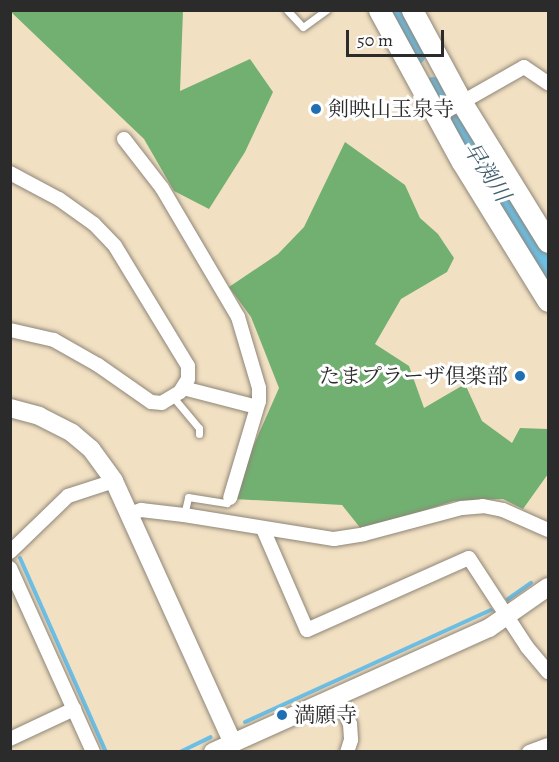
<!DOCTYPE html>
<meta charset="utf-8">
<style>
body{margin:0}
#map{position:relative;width:559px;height:762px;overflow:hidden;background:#f2e0c3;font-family:Alegreya,"Noto Serif JP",serif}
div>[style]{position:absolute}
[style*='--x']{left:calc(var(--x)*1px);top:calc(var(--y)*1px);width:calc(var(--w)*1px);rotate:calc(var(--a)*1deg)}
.forest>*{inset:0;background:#72b072}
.stream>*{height:4px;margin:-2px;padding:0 2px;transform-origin:2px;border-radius:2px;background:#6bbfe7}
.river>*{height:24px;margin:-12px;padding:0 12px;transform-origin:12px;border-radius:12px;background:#6bbfe7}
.roads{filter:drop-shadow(0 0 2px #8e8677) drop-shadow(0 0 2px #8e8677)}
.lane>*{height:7px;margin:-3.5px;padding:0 3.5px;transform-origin:3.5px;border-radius:3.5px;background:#fff}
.street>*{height:14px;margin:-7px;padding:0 7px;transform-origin:7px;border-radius:7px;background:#fff}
.secondary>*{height:18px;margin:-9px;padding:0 9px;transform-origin:9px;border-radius:9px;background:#fff}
.primary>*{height:21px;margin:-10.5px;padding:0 10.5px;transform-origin:10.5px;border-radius:10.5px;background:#fff}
.dots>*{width:16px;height:16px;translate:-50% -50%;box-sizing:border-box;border:3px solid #fff;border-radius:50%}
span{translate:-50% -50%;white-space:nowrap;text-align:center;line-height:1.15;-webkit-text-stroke:6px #fff;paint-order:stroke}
.poi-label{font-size:21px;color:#2b2b2b}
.left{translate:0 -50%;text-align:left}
.right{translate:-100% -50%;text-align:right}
.water-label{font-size:22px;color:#415f6d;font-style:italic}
.frame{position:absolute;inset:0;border:12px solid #2b2b2b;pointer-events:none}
.scale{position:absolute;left:346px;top:30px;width:98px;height:27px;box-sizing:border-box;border:3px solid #2b2b2b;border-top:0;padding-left:8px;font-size:18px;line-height:21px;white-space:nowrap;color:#2b2b2b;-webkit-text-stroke:4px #fff;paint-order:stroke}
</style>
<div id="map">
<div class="forest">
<i style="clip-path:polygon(10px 11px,183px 11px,180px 91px,250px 59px,273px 92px,245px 152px,209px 209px,174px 191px,144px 139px)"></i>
<i style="clip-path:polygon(345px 142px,405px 185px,420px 218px,438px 234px,454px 258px,447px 272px,401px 299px,375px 344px,409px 366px,424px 408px,465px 384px,482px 421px,512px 443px,520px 428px,548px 429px,548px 474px,523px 509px,503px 499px,454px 501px,362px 530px,342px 505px,235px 499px,245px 465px,279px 388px,251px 317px,229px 287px,278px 254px,304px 227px)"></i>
</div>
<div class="stream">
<i style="--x:20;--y:558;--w:212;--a:66.1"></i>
<i style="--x:508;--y:599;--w:28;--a:-35"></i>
<i style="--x:245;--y:722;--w:270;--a:-24.5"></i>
<i style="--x:180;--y:752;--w:34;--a:-26"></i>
</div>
<div class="river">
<i style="--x:391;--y:10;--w:49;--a:61.9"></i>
<i style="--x:433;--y:89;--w:213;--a:57.3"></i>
</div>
<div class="roads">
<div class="lane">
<i style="--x:287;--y:10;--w:23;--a:47"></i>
<i style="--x:303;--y:27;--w:29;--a:-36"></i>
<i style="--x:173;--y:397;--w:40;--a:50"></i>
<i style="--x:199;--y:428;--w:6;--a:90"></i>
<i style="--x:184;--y:515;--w:18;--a:-77"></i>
<i style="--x:188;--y:497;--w:39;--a:9"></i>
<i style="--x:227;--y:503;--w:6;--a:-59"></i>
</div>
<div class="street">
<i style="--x:436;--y:117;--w:101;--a:-29.6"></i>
<i style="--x:524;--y:67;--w:29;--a:34"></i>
<i style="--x:124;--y:139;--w:62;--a:52.2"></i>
<i style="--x:162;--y:188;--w:150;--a:59.5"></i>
<i style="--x:238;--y:317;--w:74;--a:73.5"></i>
<i style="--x:259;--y:388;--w:13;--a:90"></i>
<i style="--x:259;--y:401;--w:101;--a:106.6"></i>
<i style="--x:10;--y:173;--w:55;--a:28"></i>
<i style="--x:59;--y:199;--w:43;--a:35.5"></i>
<i style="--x:94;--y:224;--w:30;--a:46"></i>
<i style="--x:115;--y:246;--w:140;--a:58.7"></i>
<i style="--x:188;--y:366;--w:13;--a:90"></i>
<i style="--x:188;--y:379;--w:15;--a:122"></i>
<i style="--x:180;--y:392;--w:21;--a:149"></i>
<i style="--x:162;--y:403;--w:11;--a:-175"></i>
<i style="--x:151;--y:402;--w:65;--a:-145.1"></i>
<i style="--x:98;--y:365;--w:51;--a:-150.4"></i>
<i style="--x:54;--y:340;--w:45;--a:-167.2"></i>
<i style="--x:183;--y:388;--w:76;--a:14.4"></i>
<i style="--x:130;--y:514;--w:12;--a:-20"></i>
<i style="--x:141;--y:510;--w:43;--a:6.6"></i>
<i style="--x:184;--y:515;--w:152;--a:9.1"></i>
<i style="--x:334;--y:539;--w:30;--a:-9"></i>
<i style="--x:364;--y:534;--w:101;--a:-14.9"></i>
<i style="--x:462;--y:508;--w:21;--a:-5"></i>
<i style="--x:483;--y:506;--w:20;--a:11"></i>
<i style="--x:503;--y:510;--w:49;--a:24"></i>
<i style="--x:263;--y:529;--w:110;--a:66.5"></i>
<i style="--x:307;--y:630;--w:177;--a:-24"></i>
<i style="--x:469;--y:558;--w:106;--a:56.9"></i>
<i style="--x:527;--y:647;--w:33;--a:50"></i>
<i style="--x:10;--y:552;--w:81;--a:-44"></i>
<i style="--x:68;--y:496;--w:48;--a:-18.1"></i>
<i style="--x:10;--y:568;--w:202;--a:65.7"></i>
<i style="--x:338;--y:697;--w:30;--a:66"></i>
<i style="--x:350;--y:724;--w:16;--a:86"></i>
<i style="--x:351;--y:740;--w:13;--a:108"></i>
<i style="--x:10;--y:739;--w:71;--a:-25.1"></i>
<i style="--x:529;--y:752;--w:20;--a:-20"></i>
</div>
<div class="secondary">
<i style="--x:10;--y:408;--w:30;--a:15"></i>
<i style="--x:39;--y:416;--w:37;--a:27"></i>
<i style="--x:72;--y:433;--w:25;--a:40"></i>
<i style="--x:91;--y:449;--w:39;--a:54"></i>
<i style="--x:114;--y:481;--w:288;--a:65.6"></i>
<i style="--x:213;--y:752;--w:303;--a:-24.2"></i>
<i style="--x:489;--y:628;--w:72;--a:-34.8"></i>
</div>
<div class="primary">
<i style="--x:379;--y:10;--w:173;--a:61.4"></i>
<i style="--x:462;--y:162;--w:163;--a:58.3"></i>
<i style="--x:412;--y:10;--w:106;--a:61.7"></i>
<i style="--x:462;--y:103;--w:163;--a:58.3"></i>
</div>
</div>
<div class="dots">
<i style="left:316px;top:109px;background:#1f6fb2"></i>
<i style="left:520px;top:376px;background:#1f6fb2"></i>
<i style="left:282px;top:715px;background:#1f6fb2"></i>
</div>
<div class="poi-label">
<span class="left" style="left:328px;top:109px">剣映山玉泉寺</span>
<span class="right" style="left:508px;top:376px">たまプラーザ倶楽部</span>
<span class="left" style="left:294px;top:715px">満願寺</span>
</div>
<div class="water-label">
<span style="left:486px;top:172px;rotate:57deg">早渕川</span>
</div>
<div class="frame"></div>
<div class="scale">50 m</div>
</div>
